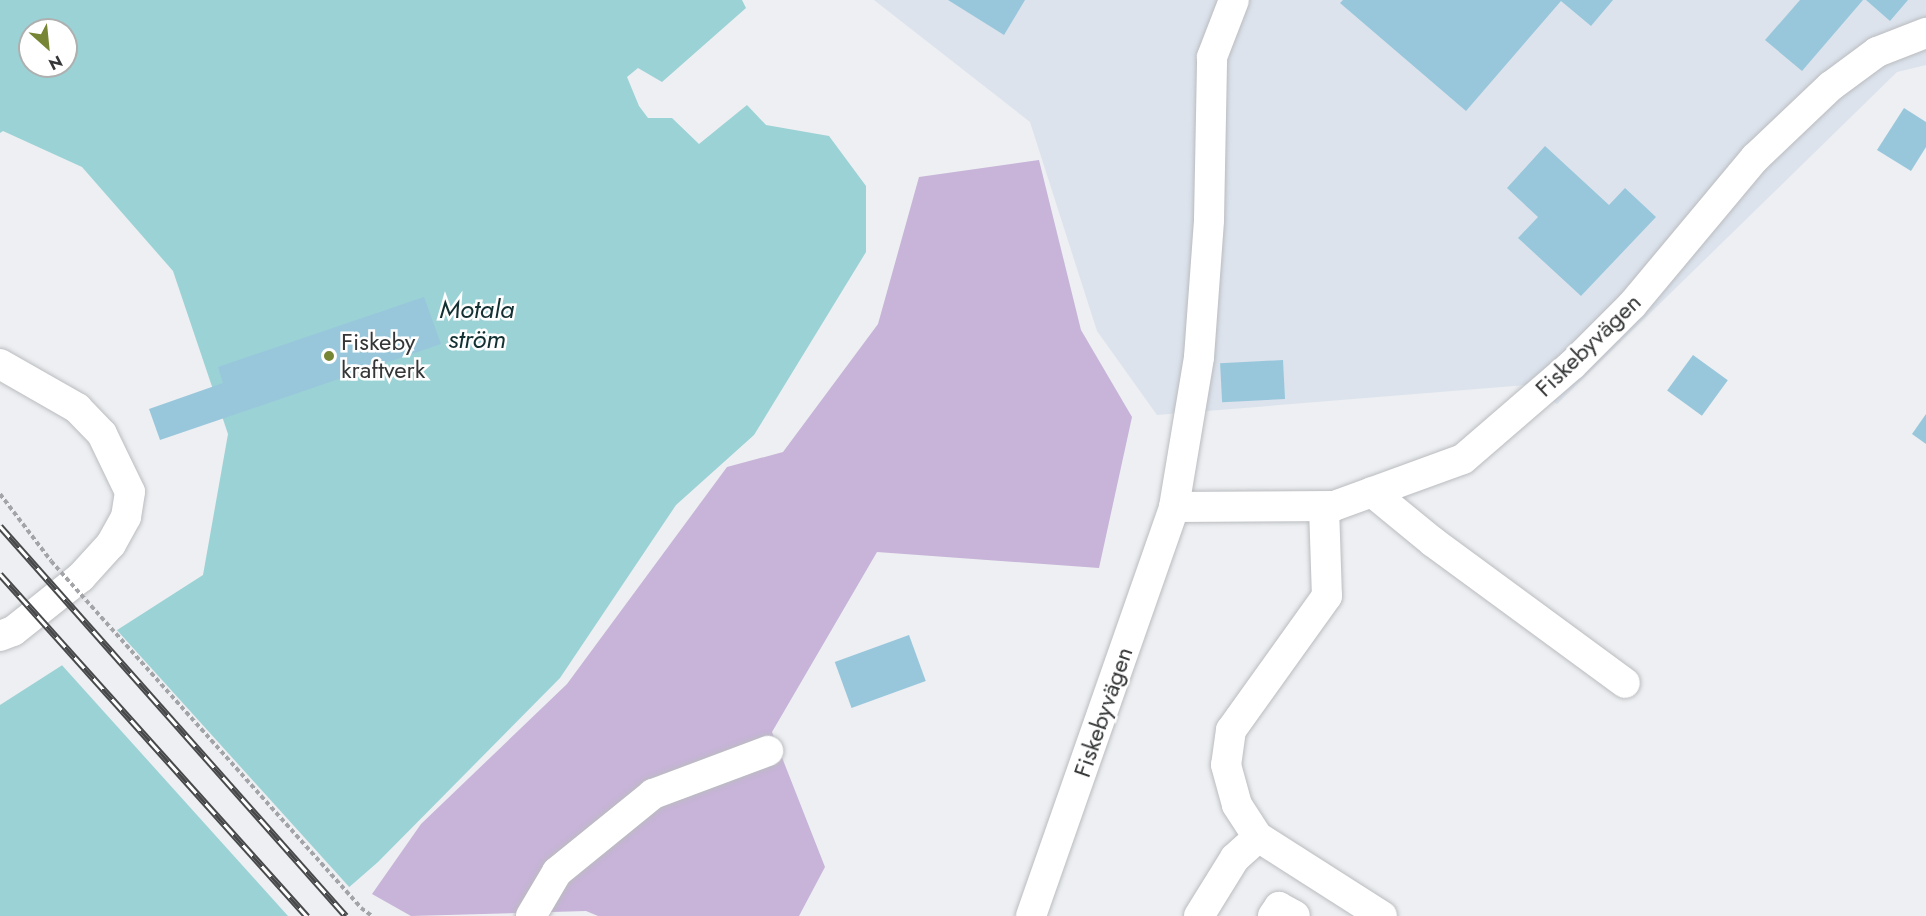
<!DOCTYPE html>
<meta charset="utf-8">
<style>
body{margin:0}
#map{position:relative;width:1926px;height:916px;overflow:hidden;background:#edeff2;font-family:Jost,sans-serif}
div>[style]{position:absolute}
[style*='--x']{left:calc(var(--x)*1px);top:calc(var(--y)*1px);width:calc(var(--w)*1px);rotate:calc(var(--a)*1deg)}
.built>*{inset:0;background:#dce3ed}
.green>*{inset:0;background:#c7b4d8}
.water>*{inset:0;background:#9bd2d5}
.pier>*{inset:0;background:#edeff2}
.building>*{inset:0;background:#98c7dc;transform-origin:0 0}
.path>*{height:4px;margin-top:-2px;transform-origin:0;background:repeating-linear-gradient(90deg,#a3a4a7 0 4.5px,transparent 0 7.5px)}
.roads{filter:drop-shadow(0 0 2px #babcbf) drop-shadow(0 0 2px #babcbf)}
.minor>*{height:30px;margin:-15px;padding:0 15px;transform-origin:15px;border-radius:15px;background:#fff}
.rail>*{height:7px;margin-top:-3.5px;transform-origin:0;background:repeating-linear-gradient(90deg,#fff 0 14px,#47494a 0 28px);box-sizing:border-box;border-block:2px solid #47494a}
.path-bridge>*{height:4px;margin-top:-2px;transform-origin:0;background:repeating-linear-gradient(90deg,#a3a4a7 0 4.5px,transparent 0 7.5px)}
.dots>*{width:16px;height:16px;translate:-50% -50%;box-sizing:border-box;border:3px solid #fff;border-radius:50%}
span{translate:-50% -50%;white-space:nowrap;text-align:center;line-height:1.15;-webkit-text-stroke:5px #fff;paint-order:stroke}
.poi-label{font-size:24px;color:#353637}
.left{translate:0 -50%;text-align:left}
.street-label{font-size:24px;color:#353637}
.water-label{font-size:26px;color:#133032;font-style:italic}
.north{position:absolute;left:18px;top:18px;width:60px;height:60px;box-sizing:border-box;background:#fff;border:2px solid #aeafaf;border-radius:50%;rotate:153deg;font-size:16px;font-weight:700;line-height:24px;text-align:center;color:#353637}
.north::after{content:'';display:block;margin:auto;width:21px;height:27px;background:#768634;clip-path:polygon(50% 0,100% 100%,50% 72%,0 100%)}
</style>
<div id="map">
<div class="built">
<i style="clip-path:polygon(874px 0,1926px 0,1926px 65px,1897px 72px,1557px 404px,1527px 385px,1157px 415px,1097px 331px,1030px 122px)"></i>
</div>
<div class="green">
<i style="clip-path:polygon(1039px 160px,1081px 330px,1132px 417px,1099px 568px,877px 552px,772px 732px,825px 867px,799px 916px,598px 916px,586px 911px,411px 916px,372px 894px,421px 824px,567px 684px,727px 467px,783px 452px,878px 324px,919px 177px)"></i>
</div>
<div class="water">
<i style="clip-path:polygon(evenodd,0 0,742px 0,746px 8px,662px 82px,638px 68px,627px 77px,639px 106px,648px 118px,672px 118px,699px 144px,747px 105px,766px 125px,829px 136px,866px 186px,866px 252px,754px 435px,676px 505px,560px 678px,378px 862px,316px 916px,0 916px,0 705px,203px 575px,228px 434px,173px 271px,82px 167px,3px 131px,0 133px,0 0,30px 30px,66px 30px,66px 66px,30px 66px,30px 30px)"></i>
</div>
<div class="pier">
<i style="clip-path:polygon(115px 628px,351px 889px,320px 916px,288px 916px,60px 663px)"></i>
</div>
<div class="building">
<i style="clip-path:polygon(948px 0,1025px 0,1004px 35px)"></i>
<i style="clip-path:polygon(1343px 0,1613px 0,1591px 26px,1561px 1px,1466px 111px,1340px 3px)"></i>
<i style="clip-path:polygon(1800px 0,1863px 0,1802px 71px,1765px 40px)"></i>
<i style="clip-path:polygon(1866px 0,1908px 0,1890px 21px)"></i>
<i style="clip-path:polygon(1904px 108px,1926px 122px,1926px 147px,1911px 171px,1877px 150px)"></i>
<i style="clip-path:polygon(1545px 146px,1609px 205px,1625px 188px,1656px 217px,1581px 296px,1518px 238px,1538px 217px,1507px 188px)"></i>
<i style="clip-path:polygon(424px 297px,441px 344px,160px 440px,149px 409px,223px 383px,218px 367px)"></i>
<i style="left:1693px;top:355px;width:43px;height:44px;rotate:36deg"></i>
<i style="left:1283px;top:360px;width:39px;height:63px;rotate:87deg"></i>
<i style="clip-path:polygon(1926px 414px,1926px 444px,1912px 434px)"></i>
<i style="left:909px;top:635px;width:49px;height:79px;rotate:70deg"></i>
</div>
<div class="path">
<i style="--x:0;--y:494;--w:84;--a:52.7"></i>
<i style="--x:361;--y:908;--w:14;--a:36"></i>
</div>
<div class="roads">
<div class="minor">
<i style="--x:0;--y:364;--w:89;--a:29.7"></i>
<i style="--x:77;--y:408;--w:36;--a:46"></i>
<i style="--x:102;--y:434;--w:64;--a:64.2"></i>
<i style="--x:130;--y:492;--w:25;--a:99"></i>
<i style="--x:126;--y:517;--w:31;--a:119"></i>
<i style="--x:111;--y:544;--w:45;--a:132.3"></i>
<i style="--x:81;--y:577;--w:87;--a:141.5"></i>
<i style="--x:13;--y:631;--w:14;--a:159"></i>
<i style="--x:1372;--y:492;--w:79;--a:39.3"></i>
<i style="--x:1433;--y:542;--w:238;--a:36.3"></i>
<i style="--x:1174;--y:507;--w:160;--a:-0.4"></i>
<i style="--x:1334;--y:506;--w:137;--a:-20"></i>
<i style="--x:1463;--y:459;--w:144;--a:-40.8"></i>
<i style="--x:1572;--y:365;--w:85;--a:-45"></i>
<i style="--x:1632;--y:305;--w:192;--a:-50.1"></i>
<i style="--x:1755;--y:158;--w:105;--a:-43.5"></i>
<i style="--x:1831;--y:86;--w:57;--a:-36.5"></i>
<i style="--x:1877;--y:52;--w:53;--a:-21.2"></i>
<i style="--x:1324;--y:507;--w:89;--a:88.1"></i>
<i style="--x:1327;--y:596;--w:165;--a:125.6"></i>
<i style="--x:1231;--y:730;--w:35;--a:98"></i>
<i style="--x:1226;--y:765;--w:41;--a:74.6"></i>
<i style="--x:1237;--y:805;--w:38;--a:57"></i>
<i style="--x:1258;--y:837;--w:147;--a:32.5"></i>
<i style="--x:531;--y:916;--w:51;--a:-59.4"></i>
<i style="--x:557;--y:872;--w:124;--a:-39.1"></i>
<i style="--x:653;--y:794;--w:123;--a:-20.5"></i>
<i style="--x:1031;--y:916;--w:433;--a:-70.7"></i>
<i style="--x:1174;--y:507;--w:152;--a:-80.5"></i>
<i style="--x:1199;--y:357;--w:137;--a:-85.8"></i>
<i style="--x:1209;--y:220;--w:163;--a:-88.9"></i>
<i style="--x:1212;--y:57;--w:61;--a:-68.9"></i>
<i style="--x:1199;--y:916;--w:68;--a:-58.2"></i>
<i style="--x:1235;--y:858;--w:31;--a:-42"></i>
<i style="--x:1273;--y:916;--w:11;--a:-56"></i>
<i style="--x:1279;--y:907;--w:18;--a:29"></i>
</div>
</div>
<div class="rail">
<i style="--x:0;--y:526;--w:521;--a:48.42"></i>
<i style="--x:0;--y:574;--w:460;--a:48.1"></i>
</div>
<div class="path-bridge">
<i style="--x:51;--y:561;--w:465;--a:48.2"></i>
</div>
<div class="dots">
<i style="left:329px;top:356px;background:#768634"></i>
</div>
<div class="poi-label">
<span class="left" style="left:341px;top:356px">Fiskeby<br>kraftverk</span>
</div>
<div class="street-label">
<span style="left:1588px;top:345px;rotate:-44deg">Fiskebyvägen</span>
<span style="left:1103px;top:712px;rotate:-71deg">Fiskebyvägen</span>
</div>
<div class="water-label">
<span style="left:477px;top:325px">Motala<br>ström</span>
</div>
<div class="north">N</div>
</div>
